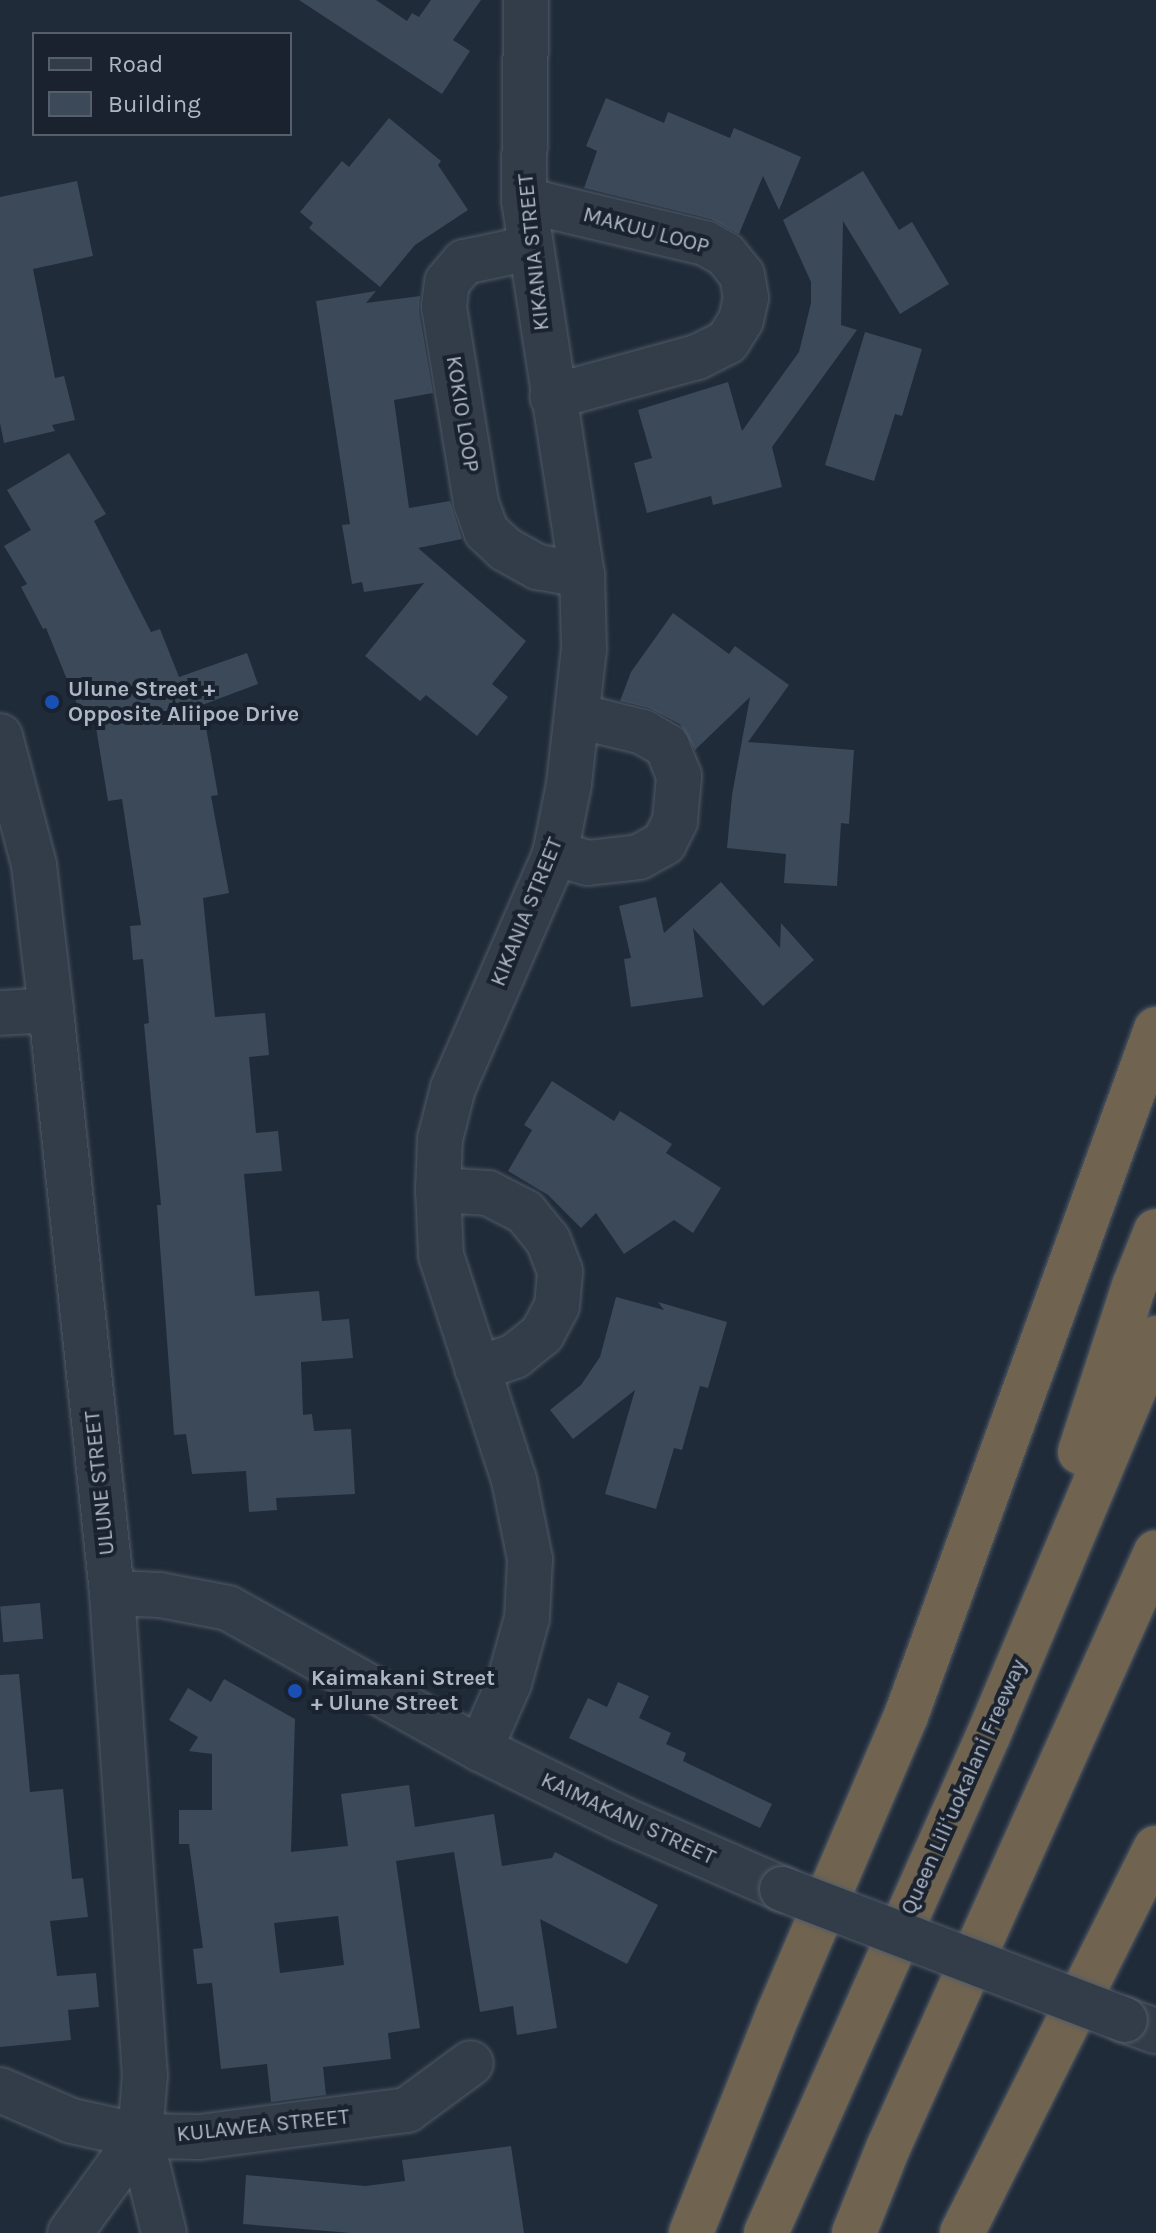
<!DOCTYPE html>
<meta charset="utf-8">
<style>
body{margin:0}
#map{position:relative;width:1156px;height:2233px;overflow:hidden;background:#202b39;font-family:Karla,sans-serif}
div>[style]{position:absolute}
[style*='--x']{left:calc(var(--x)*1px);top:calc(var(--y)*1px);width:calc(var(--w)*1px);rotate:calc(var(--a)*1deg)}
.building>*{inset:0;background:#3b4959;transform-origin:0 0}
.roads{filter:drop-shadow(0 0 2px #515a67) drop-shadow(0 0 2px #515a67)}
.minor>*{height:44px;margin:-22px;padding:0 22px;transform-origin:22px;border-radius:22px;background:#333d4a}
.highway>*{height:44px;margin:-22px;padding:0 22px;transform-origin:22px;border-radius:22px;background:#706450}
.bridges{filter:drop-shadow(0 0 2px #515a67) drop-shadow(0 0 2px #515a67)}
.minor-bridge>*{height:44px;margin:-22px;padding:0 22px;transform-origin:22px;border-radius:22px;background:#333d4a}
.dots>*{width:22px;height:22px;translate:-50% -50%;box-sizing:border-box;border:4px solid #19222e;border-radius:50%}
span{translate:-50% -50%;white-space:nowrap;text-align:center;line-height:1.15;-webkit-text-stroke:8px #19222e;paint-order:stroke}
.street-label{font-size:22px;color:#aeb7c6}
.poi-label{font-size:22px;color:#aeb7c6;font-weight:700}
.left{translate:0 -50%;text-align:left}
.legend{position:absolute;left:32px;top:32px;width:260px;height:104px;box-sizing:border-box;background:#19222e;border:2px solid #555e6b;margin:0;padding:10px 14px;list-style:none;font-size:24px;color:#aeb7c6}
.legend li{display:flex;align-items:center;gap:16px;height:40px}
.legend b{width:40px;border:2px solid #555e6b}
</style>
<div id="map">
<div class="building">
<i style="clip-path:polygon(299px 0,376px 0,407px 21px,412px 13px,419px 17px,431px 0,481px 0,453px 40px,470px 51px,442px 94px)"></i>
<i style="clip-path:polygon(606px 98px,664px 123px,668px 112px,730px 138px,734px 128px,801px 157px,779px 210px,763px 176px,739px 234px,711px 219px,584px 188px,597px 151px,586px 146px)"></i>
<i style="clip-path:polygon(389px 118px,441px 161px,438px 165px,468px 210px,415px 245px,380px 287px,309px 228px,313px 223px,300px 212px,342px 161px,349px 167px)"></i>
<i style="clip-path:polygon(863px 171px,899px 230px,912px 222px,949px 284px,900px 314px,843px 221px,841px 325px,857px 330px,772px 447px,782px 487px,713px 505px,711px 496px,647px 513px,634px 463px,652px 458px,638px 410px,728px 382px,742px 431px,799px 352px,811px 303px,811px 282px,783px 220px)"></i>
<i style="clip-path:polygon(77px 181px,93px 256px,33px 269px,55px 378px,64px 376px,75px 420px,52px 425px,55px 431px,4px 443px,0 423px,0 197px)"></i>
<i style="clip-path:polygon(376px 291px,366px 303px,420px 296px,419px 311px,433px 393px,394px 400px,409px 508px,450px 501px,462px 539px,418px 548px,526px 641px,492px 684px,508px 697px,477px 736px,426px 695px,420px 701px,365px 656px,424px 583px,364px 592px,362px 582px,352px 584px,342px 525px,350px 524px,316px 301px)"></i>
<i style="clip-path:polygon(865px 332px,922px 349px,902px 416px,895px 414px,874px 481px,825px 465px)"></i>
<i style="clip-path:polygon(69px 453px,106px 514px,94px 521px,151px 632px,160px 629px,179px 677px,247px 653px,258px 684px,202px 705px,218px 795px,211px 796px,229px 893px,203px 898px,215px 1017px,265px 1013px,269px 1055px,249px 1057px,256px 1133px,278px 1131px,282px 1171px,244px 1174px,255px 1296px,319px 1291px,322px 1321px,349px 1319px,353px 1358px,301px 1362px,303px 1415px,312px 1414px,314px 1431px,351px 1429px,355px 1494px,276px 1498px,277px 1510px,249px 1512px,246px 1471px,192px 1474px,186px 1434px,174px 1435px,157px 1205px,161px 1205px,144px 1024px,149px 1023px,143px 959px,133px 960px,130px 926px,141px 925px,122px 799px,108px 801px,93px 709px,81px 714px,46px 628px,43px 629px,21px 587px,27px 584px,4px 546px,31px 530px,7px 490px)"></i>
<i style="clip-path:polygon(673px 613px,729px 654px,735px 646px,789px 685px,748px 742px,854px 750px,849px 824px,841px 823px,837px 886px,784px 883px,786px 854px,727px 848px,732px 795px,750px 697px,695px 750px,680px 724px,649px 708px,620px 701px,631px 672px)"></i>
<i style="clip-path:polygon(721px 882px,780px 948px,781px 923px,814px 960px,763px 1006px,693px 928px,703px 997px,631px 1007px,624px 959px,631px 958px,619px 906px,656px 897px,664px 933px)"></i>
<i style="clip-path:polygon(552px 1081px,614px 1121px,620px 1111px,672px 1144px,666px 1153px,721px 1188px,693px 1233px,674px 1220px,624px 1254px,596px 1213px,581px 1228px,548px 1195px,508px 1171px,532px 1130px,524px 1125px)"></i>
<i style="clip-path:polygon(616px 1297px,664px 1310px,658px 1302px,727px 1322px,708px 1388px,700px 1386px,682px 1450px,674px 1448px,656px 1509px,605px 1494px,635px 1390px,573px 1439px,550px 1410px,581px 1385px,600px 1357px)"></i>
<i style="left:40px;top:1603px;width:36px;height:40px;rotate:85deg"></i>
<i style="clip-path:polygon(19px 1674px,30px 1792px,63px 1789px,72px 1879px,83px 1878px,88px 1917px,50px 1921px,57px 1976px,96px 1973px,99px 2007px,68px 2010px,71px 2040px,0 2047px,0 1675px)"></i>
<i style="clip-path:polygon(evenodd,224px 1679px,295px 1719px,291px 1852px,348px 1846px,341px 1794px,409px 1785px,415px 1827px,494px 1814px,502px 1866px,552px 1858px,555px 1852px,658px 1905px,627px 1964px,540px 1919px,557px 2028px,517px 2035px,513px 2006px,480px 2012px,454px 1852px,396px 1861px,420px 2028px,388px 2033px,391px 2059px,323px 2067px,326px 2095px,271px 2102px,267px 2064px,221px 2069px,212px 1983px,197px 1984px,193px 1949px,203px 1948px,189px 1844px,179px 1844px,179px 1810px,212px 1810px,212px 1754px,189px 1751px,198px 1737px,169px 1720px,188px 1688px,211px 1702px,224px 1679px,338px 1916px,344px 1965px,280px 1973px,274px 1923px,338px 1916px)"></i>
<i style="clip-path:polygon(618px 1682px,649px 1696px,639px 1718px,671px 1733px,666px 1744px,686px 1753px,683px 1761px,772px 1804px,760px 1828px,569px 1738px,588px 1698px,607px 1707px)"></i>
<i style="clip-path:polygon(511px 2146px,524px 2233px,351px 2233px,243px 2224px,246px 2175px,365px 2186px,405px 2181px,402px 2160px)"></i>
</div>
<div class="roads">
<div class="minor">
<i style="--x:524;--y:200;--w:186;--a:13.4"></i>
<i style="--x:705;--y:243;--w:23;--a:29"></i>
<i style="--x:725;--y:254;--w:27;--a:51"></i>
<i style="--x:742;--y:275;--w:23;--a:80"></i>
<i style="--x:746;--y:298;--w:23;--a:103"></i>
<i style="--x:741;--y:320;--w:26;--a:122"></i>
<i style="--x:727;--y:342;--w:34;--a:153"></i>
<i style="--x:697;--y:357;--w:150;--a:164.6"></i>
<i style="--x:530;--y:248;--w:67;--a:168"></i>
<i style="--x:464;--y:262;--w:26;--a:130"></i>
<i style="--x:447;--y:282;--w:25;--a:97"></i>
<i style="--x:444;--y:307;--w:199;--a:80.7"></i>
<i style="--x:476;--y:503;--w:30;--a:70"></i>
<i style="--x:486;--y:531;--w:26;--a:43"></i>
<i style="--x:505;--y:549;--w:38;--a:29"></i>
<i style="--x:538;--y:567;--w:45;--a:10.3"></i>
<i style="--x:0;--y:736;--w:133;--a:75.2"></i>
<i style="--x:34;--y:865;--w:146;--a:83.3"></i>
<i style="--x:51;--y:1010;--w:586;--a:84.03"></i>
<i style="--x:112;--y:1593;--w:483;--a:86.1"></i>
<i style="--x:145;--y:2075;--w:61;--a:94.7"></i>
<i style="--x:140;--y:2136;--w:100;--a:76.1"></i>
<i style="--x:555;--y:854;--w:34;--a:15"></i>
<i style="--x:588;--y:863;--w:51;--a:-6.7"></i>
<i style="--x:639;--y:857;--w:29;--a:-29"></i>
<i style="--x:664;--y:843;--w:25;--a:-63"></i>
<i style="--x:675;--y:821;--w:45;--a:-84.9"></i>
<i style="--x:679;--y:776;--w:32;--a:-112"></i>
<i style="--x:667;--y:746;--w:28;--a:-150"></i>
<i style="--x:643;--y:732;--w:67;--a:-166.2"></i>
<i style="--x:0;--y:1013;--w:51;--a:-3.4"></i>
<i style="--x:438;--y:1190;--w:50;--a:3.4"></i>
<i style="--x:488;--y:1193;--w:42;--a:27.2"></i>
<i style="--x:525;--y:1212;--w:36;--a:51"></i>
<i style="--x:548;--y:1240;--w:34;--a:69"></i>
<i style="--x:560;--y:1272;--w:34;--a:95"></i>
<i style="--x:557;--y:1306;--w:32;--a:118"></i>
<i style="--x:542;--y:1334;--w:35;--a:141"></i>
<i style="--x:515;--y:1356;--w:40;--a:161.1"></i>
<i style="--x:112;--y:1593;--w:48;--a:2.4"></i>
<i style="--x:160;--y:1595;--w:69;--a:10.8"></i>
<i style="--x:228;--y:1608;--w:289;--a:29.2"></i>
<i style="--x:480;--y:1749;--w:158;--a:26.2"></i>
<i style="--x:622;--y:1819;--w:175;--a:23.6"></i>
<i style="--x:480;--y:1749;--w:72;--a:-66.3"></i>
<i style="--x:509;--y:1683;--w:67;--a:-74.5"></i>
<i style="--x:527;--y:1618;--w:59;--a:-87.1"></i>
<i style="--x:530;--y:1559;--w:81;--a:-101.4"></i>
<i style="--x:514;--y:1480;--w:237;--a:-108"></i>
<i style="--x:441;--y:1255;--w:65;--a:-92.6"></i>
<i style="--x:438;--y:1190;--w:51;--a:-87.8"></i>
<i style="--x:440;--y:1139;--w:53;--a:-75.7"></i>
<i style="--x:453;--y:1088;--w:255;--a:-66.4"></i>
<i style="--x:555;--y:854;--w:71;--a:-78.7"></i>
<i style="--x:569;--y:784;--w:136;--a:-83.7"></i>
<i style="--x:584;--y:649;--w:74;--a:-91.5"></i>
<i style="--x:582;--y:575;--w:379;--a:-98.8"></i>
<i style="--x:524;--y:200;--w:200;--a:-89.4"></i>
<i style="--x:1125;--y:2020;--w:33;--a:20"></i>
<i style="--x:0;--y:2090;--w:78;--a:23.3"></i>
<i style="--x:72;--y:2121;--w:70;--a:12.4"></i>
<i style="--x:140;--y:2136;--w:59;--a:1"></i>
<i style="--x:199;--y:2137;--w:210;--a:-7.4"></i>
<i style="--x:407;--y:2110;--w:79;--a:-36.3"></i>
<i style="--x:70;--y:2233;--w:120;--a:-54.2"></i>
</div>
<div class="highway">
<i style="--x:1080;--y:1452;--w:175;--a:-72"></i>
<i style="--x:1134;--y:1286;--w:59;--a:-68.2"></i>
<i style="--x:691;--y:2233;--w:238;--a:-68.3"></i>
<i style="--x:779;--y:2012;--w:322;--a:-66.8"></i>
<i style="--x:906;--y:1716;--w:731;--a:-70"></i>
<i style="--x:766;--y:2233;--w:544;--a:-65.93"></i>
<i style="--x:988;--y:1736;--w:432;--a:-67.1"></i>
<i style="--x:854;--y:2233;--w:92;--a:-68.2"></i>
<i style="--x:888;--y:2148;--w:653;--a:-65.79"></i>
<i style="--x:962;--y:2233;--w:431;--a:-63.3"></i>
</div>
</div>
<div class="bridges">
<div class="minor-bridge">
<i style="--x:782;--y:1889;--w:367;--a:20.9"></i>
</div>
</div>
<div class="dots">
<i style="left:52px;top:702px;background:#1a4fb4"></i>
<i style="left:295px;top:1691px;background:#1a4fb4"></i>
</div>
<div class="street-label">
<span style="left:646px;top:231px;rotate:15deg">MAKUU LOOP</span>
<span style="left:534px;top:252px;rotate:-96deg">KIKANIA STREET</span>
<span style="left:462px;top:414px;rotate:81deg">KOKIO LOOP</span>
<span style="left:527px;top:912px;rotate:-68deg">KIKANIA STREET</span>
<span style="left:100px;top:1483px;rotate:-96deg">ULUNE STREET</span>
<span style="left:964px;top:1787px;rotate:-66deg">Queen Liliʻuokalani Freeway</span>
<span style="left:628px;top:1819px;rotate:25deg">KAIMAKANI STREET</span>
<span style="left:263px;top:2126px;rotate:-6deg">KULAWEA STREET</span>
</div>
<div class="poi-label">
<span class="left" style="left:68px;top:702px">Ulune Street +<br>Opposite Aliipoe Drive</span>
<span class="left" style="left:311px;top:1691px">Kaimakani Street<br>+ Ulune Street</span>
</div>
<ul class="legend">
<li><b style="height:10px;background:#333d4a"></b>Road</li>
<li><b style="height:22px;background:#3b4959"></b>Building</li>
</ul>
</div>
